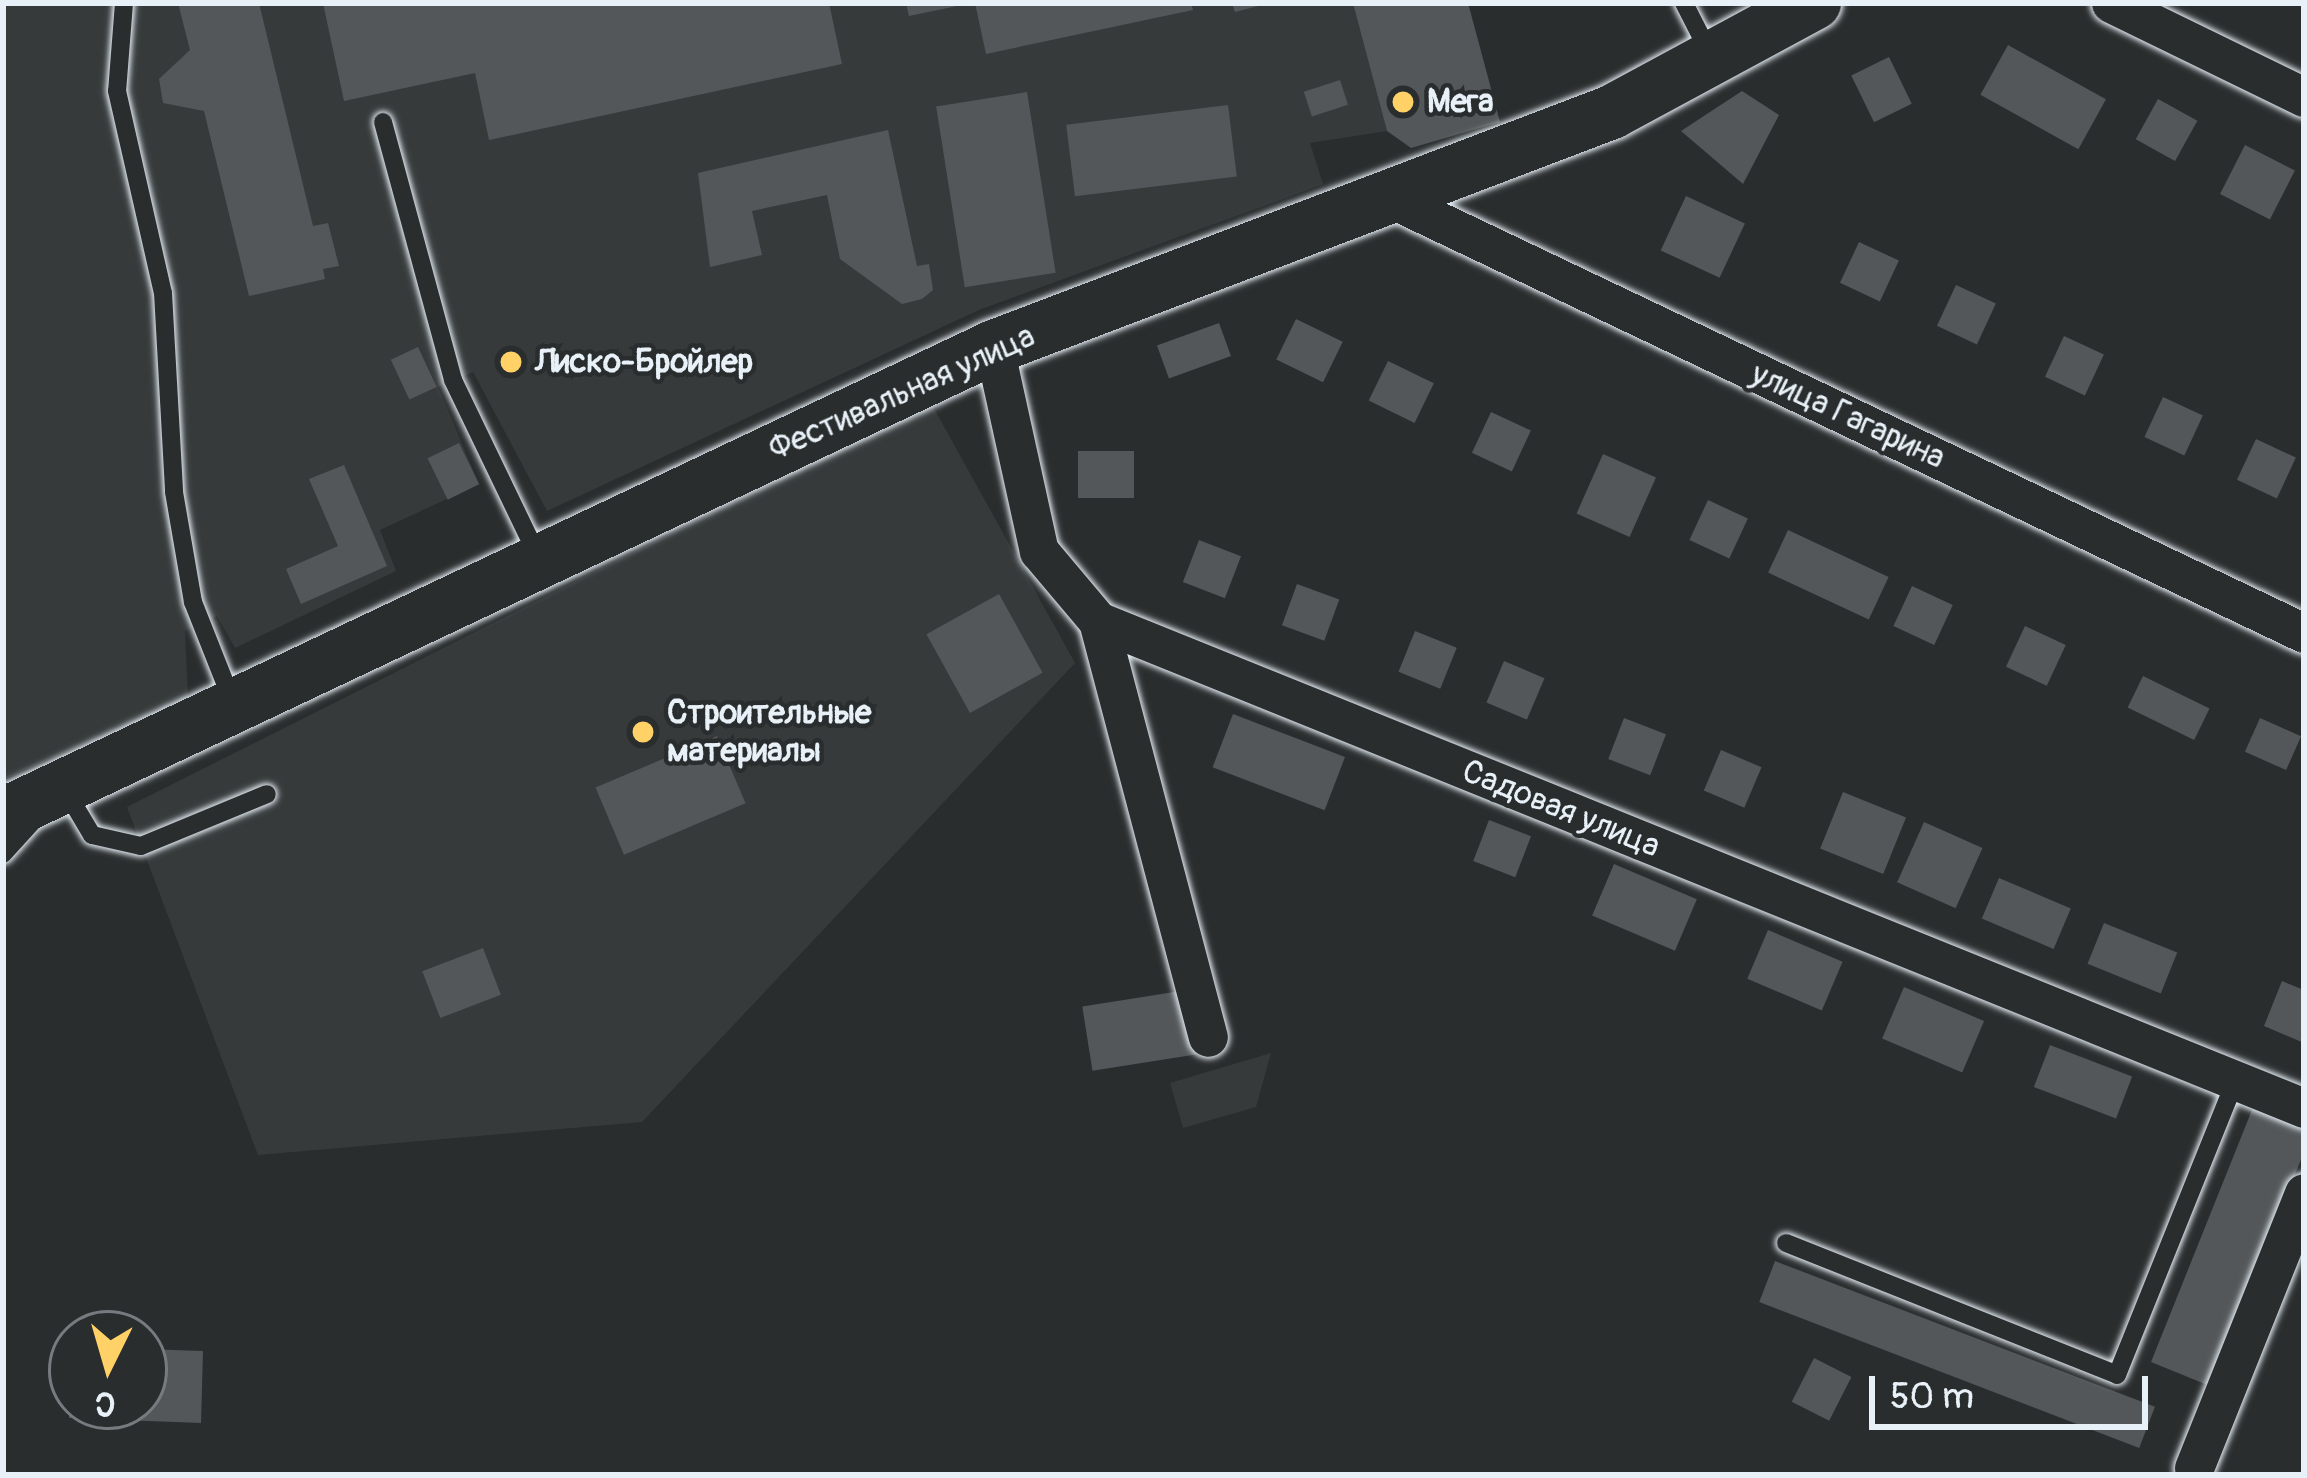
<!DOCTYPE html>
<meta charset="utf-8">
<style>
body{margin:0}
#map{position:relative;width:2307px;height:1478px;overflow:hidden;background:#2a2d2e;font-family:Pangolin,sans-serif}
div>[style]{position:absolute}
[style*='--x']{left:calc(var(--x)*1px);top:calc(var(--y)*1px);width:calc(var(--w)*1px);rotate:calc(var(--a)*1deg)}
.built>*{inset:0;background:#363a3b}
.building>*{inset:0;background:#535759;transform-origin:0 0}
.roads{filter:drop-shadow(0 0 3px #e8f1f8) drop-shadow(0 0 3px #e8f1f8)}
.lane>*{height:18px;margin:-9px;padding:0 9px;transform-origin:9px;border-radius:9px;background:#2a2d2e}
.street>*{height:39px;margin:-19.5px;padding:0 19.5px;transform-origin:19.5px;border-radius:19.5px;background:#2a2d2e}
.secondary>*{height:54px;margin:-27px;padding:0 27px;transform-origin:27px;border-radius:27px;background:#2a2d2e}
.dots>*{width:33px;height:33px;translate:-50% -50%;box-sizing:border-box;border:6px solid #2a2d2e;border-radius:50%}
span{translate:-50% -50%;white-space:nowrap;text-align:center;line-height:1.15;-webkit-text-stroke:9px #2a2d2e;paint-order:stroke}
.poi-label{font-size:33px;color:#e8f1f8;font-weight:700}
.left{translate:0 -50%;text-align:left}
.street-label{font-size:33px;color:#e8f1f8}
.frame{position:absolute;inset:0;border:6px solid #e8f1f8;pointer-events:none}
.north{position:absolute;left:48px;top:1310px;width:120px;height:120px;box-sizing:border-box;background:#2a2d2e;border:3px solid #767b7f;border-radius:50%;rotate:185deg;font-size:33px;font-weight:700;line-height:48px;text-align:center;color:#e8f1f8}
.north::after{content:'';display:block;margin:auto;width:42px;height:54px;background:#ffd166;clip-path:polygon(50% 0,100% 100%,50% 72%,0 100%)}
.scale{position:absolute;left:1869px;top:1376px;width:279px;height:54px;box-sizing:border-box;border:6px solid #e8f1f8;border-top:0;padding-left:15px;font-size:36px;line-height:42px;white-space:nowrap;color:#e8f1f8;-webkit-text-stroke:9px #2a2d2e;paint-order:stroke}
</style>
<div id="map">
<div class="built">
<i style="clip-path:polygon(3px 3px,1468px 3px,1492px 94px,1373px 75px,1387px 131px,1310px 143px,1323px 184px,979px 310px,547px 511px,473px 372px,438px 387px,479px 484px,380px 530px,396px 571px,235px 648px,217px 616px,185px 631px,188px 699px,3px 779px)"></i>
<i style="clip-path:polygon(931px 403px,1075px 663px,642px 1122px,258px 1155px,127px 807px)"></i>
<i style="clip-path:polygon(1271px 1053px,1256px 1107px,1183px 1128px,1170px 1083px)"></i>
</div>
<div class="building">
<i style="clip-path:polygon(178px 3px,259px 3px,313px 226px,328px 223px,339px 266px,323px 269px,325px 279px,249px 296px,204px 111px,163px 103px,159px 79px,190px 50px)"></i>
<i style="clip-path:polygon(323px 3px,829px 3px,842px 64px,489px 140px,475px 73px,344px 101px)"></i>
<i style="clip-path:polygon(906px 3px,962px 3px,962px 5px,909px 16px)"></i>
<i style="clip-path:polygon(975px 3px,1191px 3px,1193px 10px,986px 54px)"></i>
<i style="clip-path:polygon(1232px 3px,1262px 3px,1262px 5px,1235px 12px)"></i>
<i style="clip-path:polygon(1353px 3px,1468px 3px,1500px 122px,1411px 148px,1387px 131px)"></i>
<i style="left:2008px;top:45px;width:112px;height:57px;rotate:29deg"></i>
<i style="left:1889px;top:57px;width:52px;height:42px;rotate:64deg"></i>
<i style="left:1340px;top:80px;width:26px;height:38px;rotate:72deg"></i>
<i style="clip-path:polygon(1742px 91px,1779px 115px,1743px 184px,1681px 131px)"></i>
<i style="left:1027px;top:92px;width:183px;height:92px;rotate:81deg"></i>
<i style="left:2158px;top:99px;width:45px;height:46px;rotate:29deg"></i>
<i style="left:1228px;top:105px;width:72px;height:163px;rotate:83deg"></i>
<i style="clip-path:polygon(888px 130px,917px 266px,929px 264px,933px 290px,922px 299px,902px 304px,840px 259px,827px 195px,752px 211px,762px 255px,710px 267px,698px 173px)"></i>
<i style="left:2245px;top:145px;width:56px;height:55px;rotate:27deg"></i>
<i style="left:1686px;top:196px;width:65px;height:60px;rotate:25deg"></i>
<i style="left:1859px;top:242px;width:44px;height:45px;rotate:25deg"></i>
<i style="left:1956px;top:285px;width:44px;height:45px;rotate:25deg"></i>
<i style="left:1296px;top:319px;width:52px;height:45px;rotate:26deg"></i>
<i style="left:1219px;top:323px;width:35px;height:66px;rotate:70deg"></i>
<i style="left:2064px;top:336px;width:44px;height:45px;rotate:25deg"></i>
<i style="left:418px;top:347px;width:44px;height:30px;rotate:65deg"></i>
<i style="left:1388px;top:361px;width:51px;height:44px;rotate:26deg"></i>
<i style="left:2163px;top:397px;width:44px;height:44px;rotate:25deg"></i>
<i style="left:1491px;top:412px;width:44px;height:45px;rotate:25deg"></i>
<i style="left:2256px;top:439px;width:44px;height:45px;rotate:25deg"></i>
<i style="left:459px;top:443px;width:46px;height:35px;rotate:64deg"></i>
<i style="left:1134px;top:451px;width:47px;height:56px;rotate:90deg"></i>
<i style="left:1603px;top:454px;width:58px;height:65px;rotate:24deg"></i>
<i style="clip-path:polygon(344px 465px,387px 566px,301px 604px,286px 569px,338px 546px,309px 479px)"></i>
<i style="left:1708px;top:500px;width:44px;height:44px;rotate:25deg"></i>
<i style="left:1788px;top:530px;width:111px;height:47px;rotate:25deg"></i>
<i style="left:1199px;top:540px;width:45px;height:45px;rotate:21deg"></i>
<i style="left:1297px;top:584px;width:45px;height:44px;rotate:20deg"></i>
<i style="left:1912px;top:586px;width:45px;height:44px;rotate:25deg"></i>
<i style="left:999px;top:594px;width:90px;height:83px;rotate:61deg"></i>
<i style="left:2025px;top:626px;width:45px;height:45px;rotate:25deg"></i>
<i style="left:1415px;top:631px;width:45px;height:44px;rotate:22deg"></i>
<i style="left:1504px;top:661px;width:44px;height:45px;rotate:23deg"></i>
<i style="left:2143px;top:676px;width:74px;height:35px;rotate:26deg"></i>
<i style="left:1233px;top:714px;width:120px;height:57px;rotate:21deg"></i>
<i style="left:1624px;top:718px;width:45px;height:44px;rotate:21deg"></i>
<i style="left:2260px;top:718px;width:45px;height:37px;rotate:24deg"></i>
<i style="left:717px;top:736px;width:73px;height:132px;rotate:67deg"></i>
<i style="left:1721px;top:750px;width:44px;height:44px;rotate:23deg"></i>
<i style="left:1843px;top:792px;width:68px;height:61px;rotate:22deg"></i>
<i style="left:1489px;top:820px;width:45px;height:44px;rotate:21deg"></i>
<i style="left:1924px;top:822px;width:64px;height:66px;rotate:24deg"></i>
<i style="left:1614px;top:864px;width:90px;height:56px;rotate:23deg"></i>
<i style="left:1999px;top:878px;width:78px;height:44px;rotate:23deg"></i>
<i style="left:2104px;top:923px;width:79px;height:44px;rotate:22deg"></i>
<i style="left:1768px;top:930px;width:81px;height:53px;rotate:23deg"></i>
<i style="left:483px;top:948px;width:50px;height:65px;rotate:69deg"></i>
<i style="clip-path:polygon(2282px 981px,2304px 990px,2304px 1043px,2264px 1026px)"></i>
<i style="left:1904px;top:987px;width:87px;height:56px;rotate:23deg"></i>
<i style="left:1187px;top:990px;width:65px;height:106px;rotate:81deg"></i>
<i style="left:2050px;top:1045px;width:88px;height:45px;rotate:21deg"></i>
<i style="clip-path:polygon(2254px 1105px,2304px 1125px,2304px 1152px,2210px 1386px,2151px 1362px)"></i>
<i style="left:1775px;top:1261px;width:407px;height:44px;rotate:21deg"></i>
<i style="clip-path:polygon(144px 1349px,203px 1351px,201px 1423px,69px 1418px,69px 1406px,144px 1406px)"></i>
<i style="left:1814px;top:1358px;width:42px;height:49px;rotate:27deg"></i>
</div>
<div class="roads">
<div class="lane">
<i style="--x:124;--y:3;--w:88;--a:94.5"></i>
<i style="--x:117;--y:91;--w:207;--a:77.2"></i>
<i style="--x:163;--y:293;--w:199;--a:86.8"></i>
<i style="--x:174;--y:492;--w:112;--a:80.2"></i>
<i style="--x:193;--y:602;--w:109;--a:68.4"></i>
<i style="--x:1684;--y:3;--w:55;--a:63"></i>
<i style="--x:383;--y:122;--w:267;--a:74.8"></i>
<i style="--x:453;--y:380;--w:196;--a:64.3"></i>
<i style="--x:67;--y:793;--w:49;--a:59.2"></i>
<i style="--x:92;--y:835;--w:50;--a:12.7"></i>
<i style="--x:141;--y:846;--w:136;--a:-22.4"></i>
<i style="--x:3;--y:854;--w:46;--a:-47.6"></i>
<i style="--x:1786;--y:1243;--w:356;--a:21.7"></i>
<i style="--x:2117;--y:1375;--w:316;--a:-68.1"></i>
</div>
<div class="street">
<i style="--x:2111;--y:3;--w:215;--a:26"></i>
<i style="--x:1392;--y:199;--w:1010;--a:25.45"></i>
<i style="--x:994;--y:347;--w:209;--a:77.6"></i>
<i style="--x:1039;--y:551;--w:92;--a:49.9"></i>
<i style="--x:1098;--y:621;--w:1301;--a:21.99"></i>
<i style="--x:1098;--y:621;--w:430;--a:75.2"></i>
<i style="--x:2194;--y:1468;--w:296;--a:-68.2"></i>
</div>
<div class="secondary">
<i style="--x:3;--y:815;--w:1096;--a:-25.28"></i>
<i style="--x:994;--y:347;--w:661;--a:-20.82"></i>
<i style="--x:1612;--y:112;--w:230;--a:-28.4"></i>
</div>
</div>
<div class="dots">
<i style="left:1403px;top:102px;background:#ffd166"></i>
<i style="left:511px;top:362px;background:#ffd166"></i>
<i style="left:643px;top:732px;background:#ffd166"></i>
</div>
<div class="poi-label">
<span class="left" style="left:1427px;top:102px">Мега</span>
<span class="left" style="left:535px;top:362px">Лиско-Бройлер</span>
<span class="left" style="left:667px;top:732px">Строительные<br>материалы</span>
</div>
<div class="street-label">
<span style="left:902px;top:393px;rotate:-24deg">Фестивальная улица</span>
<span style="left:1848px;top:416px;rotate:25deg">улица Гагарина</span>
<span style="left:1561px;top:809px;rotate:22deg">Садовая улица</span>
</div>
<div class="frame"></div>
<div class="north">С</div>
<div class="scale">50 m</div>
</div>
